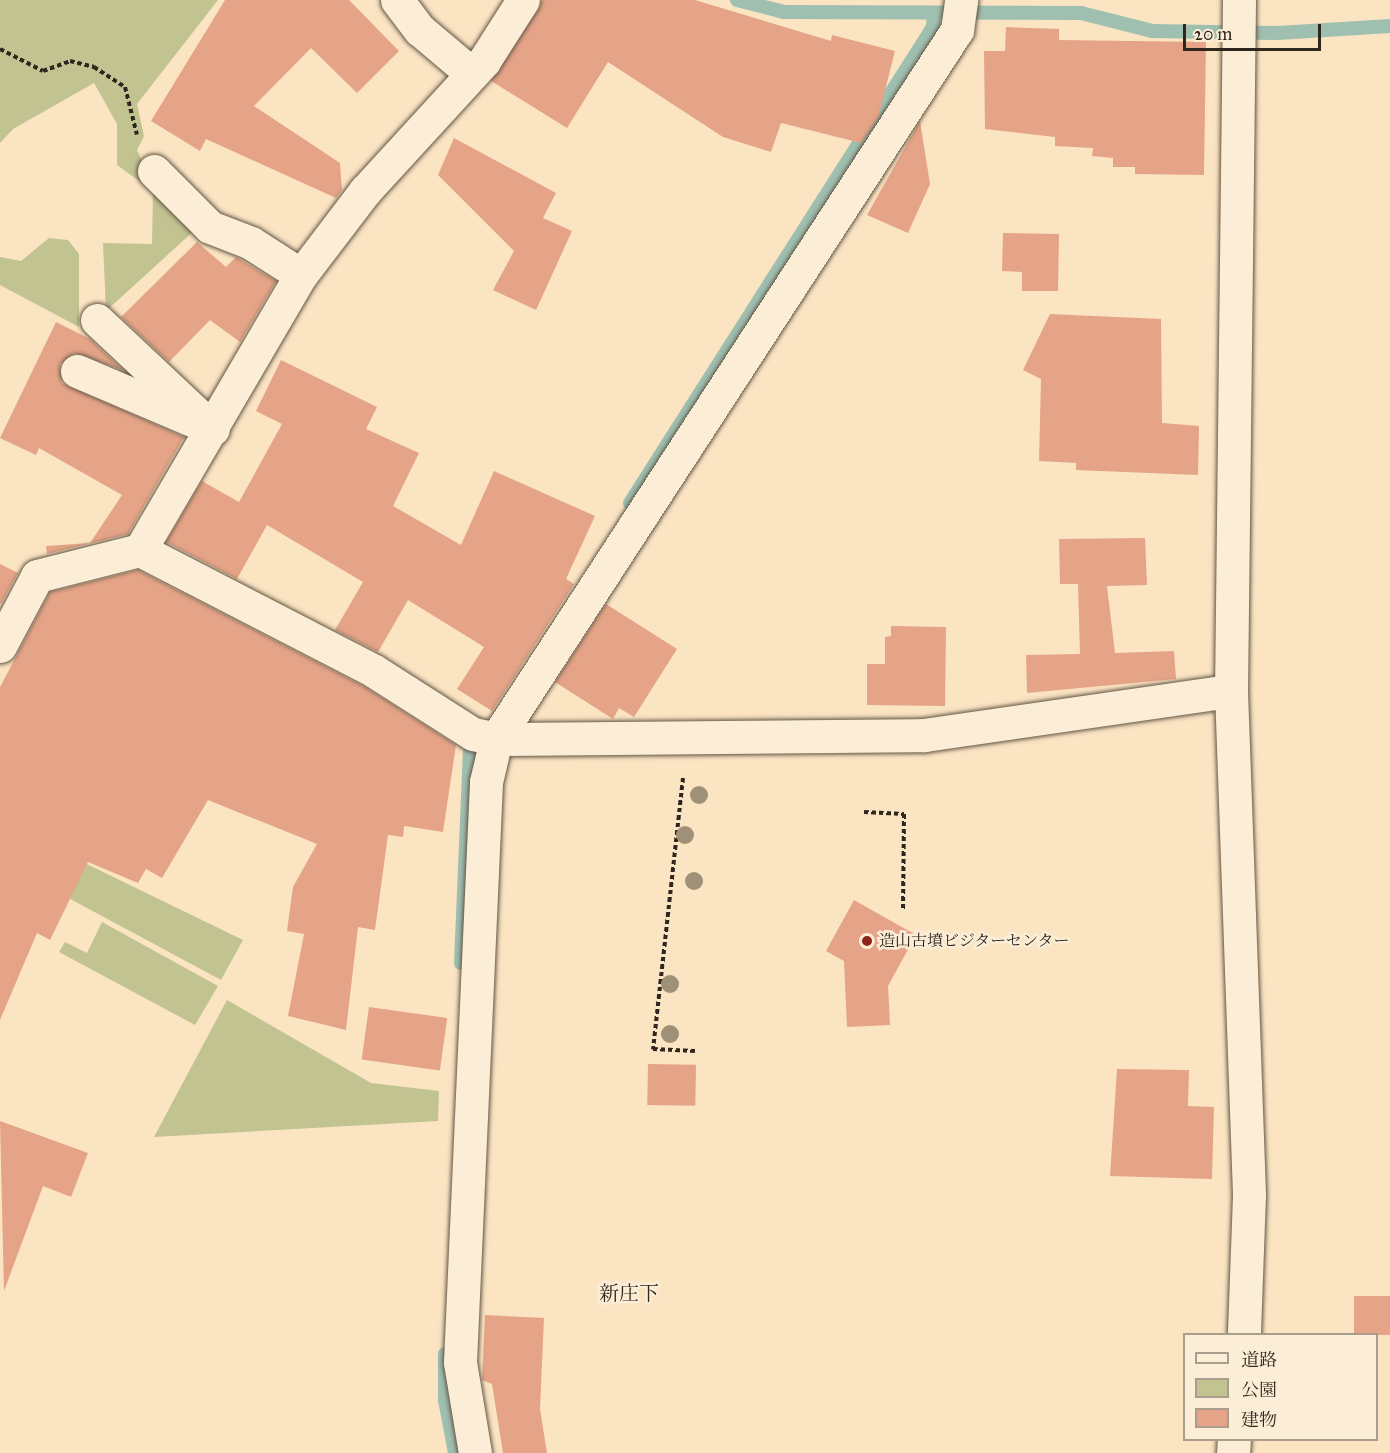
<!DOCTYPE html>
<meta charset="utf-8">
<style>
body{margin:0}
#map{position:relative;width:1390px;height:1453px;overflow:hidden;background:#fbe4c2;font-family:"IM FELL Great Primer","Noto Serif JP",serif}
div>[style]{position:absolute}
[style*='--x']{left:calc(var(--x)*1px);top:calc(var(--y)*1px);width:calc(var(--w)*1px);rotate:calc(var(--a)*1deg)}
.green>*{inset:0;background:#c1c391}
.stream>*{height:14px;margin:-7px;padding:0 7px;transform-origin:7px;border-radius:7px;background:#9fbfb0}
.building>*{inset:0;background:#e5a487;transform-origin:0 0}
.path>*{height:4px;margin-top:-2px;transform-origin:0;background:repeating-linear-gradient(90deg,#2f261d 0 4.5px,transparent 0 7.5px)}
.roads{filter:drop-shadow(0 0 2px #625646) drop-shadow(0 0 2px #625646)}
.minor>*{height:33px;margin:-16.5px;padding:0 16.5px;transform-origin:16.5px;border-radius:16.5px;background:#fcedd7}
.trees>*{width:18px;height:18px;margin:-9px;border-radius:50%;background:#9f9177}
.dots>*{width:16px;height:16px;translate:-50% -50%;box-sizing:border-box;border:3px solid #fcedd7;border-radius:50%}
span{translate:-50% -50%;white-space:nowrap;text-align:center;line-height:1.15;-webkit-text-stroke:5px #fcedd7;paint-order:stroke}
.poi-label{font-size:16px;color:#2f261d}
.left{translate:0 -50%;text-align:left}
.quarter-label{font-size:20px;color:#2f261d}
.legend{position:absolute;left:1183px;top:1333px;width:195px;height:108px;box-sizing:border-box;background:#fcedd7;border:2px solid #aa9d8d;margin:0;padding:8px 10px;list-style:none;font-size:18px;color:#2f261d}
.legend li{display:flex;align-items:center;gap:12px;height:30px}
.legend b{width:30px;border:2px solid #aa9d8d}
.scale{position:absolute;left:1183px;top:24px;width:138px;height:27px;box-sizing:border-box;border:3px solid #2f261d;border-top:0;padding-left:8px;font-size:18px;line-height:21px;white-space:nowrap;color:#2f261d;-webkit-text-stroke:4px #fcedd7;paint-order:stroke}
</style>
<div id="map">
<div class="green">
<i style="clip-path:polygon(0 0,218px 0,137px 104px,144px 136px,137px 150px,149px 176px,196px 229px,106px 311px,103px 243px,152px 244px,153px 191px,117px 165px,117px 124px,94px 83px,13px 129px,0 143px)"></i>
<i style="clip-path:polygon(49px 238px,68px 240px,79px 254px,79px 327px,0 285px,0 257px,21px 261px)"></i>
<i style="clip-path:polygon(66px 854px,243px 940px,221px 980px,48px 887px)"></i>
<i style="clip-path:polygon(102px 922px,218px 986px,195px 1025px,59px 952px,65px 942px,87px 953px)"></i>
<i style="clip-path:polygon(227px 1000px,371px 1083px,439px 1091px,438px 1121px,154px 1137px)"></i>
</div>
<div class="stream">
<i style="--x:737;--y:0;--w:49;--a:14.3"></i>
<i style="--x:784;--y:12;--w:297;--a:0.2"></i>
<i style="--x:1081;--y:13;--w:73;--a:14.2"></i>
<i style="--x:1152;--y:31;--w:126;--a:0.9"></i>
<i style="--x:1278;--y:33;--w:112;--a:-3.6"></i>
<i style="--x:630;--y:503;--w:564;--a:-57.52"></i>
<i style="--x:933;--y:27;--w:14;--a:-86"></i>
<i style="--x:461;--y:963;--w:211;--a:-87.6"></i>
<i style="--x:470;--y:752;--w:19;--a:-58"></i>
<i style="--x:445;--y:1354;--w:46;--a:90"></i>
<i style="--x:445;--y:1400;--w:54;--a:79.3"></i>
</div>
<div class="building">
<i style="clip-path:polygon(225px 0,349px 0,399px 51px,357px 93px,311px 48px,254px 106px,340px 163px,342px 190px,336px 198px,206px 139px,200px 151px,151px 121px)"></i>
<i style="clip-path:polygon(542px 0,695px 0,831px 41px,832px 35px,895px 51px,878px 118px,861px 143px,781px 123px,771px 152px,723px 137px,608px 62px,567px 128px,491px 81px)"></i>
<i style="clip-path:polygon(1006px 27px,1059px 29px,1059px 40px,1206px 42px,1204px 175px,1135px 174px,1135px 167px,1113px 167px,1113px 158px,1092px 156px,1093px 148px,1055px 146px,1055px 137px,985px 129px,984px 51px,1005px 51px)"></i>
<i style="clip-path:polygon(920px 121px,930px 184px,908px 233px,867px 215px)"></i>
<i style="clip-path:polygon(454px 138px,556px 193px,543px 218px,572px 231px,536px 310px,493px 290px,514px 251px,438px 175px)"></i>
<i style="clip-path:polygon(1003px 233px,1059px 234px,1058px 291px,1022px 291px,1022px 272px,1002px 271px)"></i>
<i style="clip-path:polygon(197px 242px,226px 267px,236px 257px,276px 281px,240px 342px,210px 320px,169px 362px,121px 317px)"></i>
<i style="clip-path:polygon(1050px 314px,1161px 319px,1162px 423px,1199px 426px,1198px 475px,1076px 470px,1076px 463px,1039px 461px,1041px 379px,1023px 370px)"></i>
<i style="clip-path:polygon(56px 322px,90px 339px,123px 370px,74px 353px,60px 364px,62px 383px,184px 437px,128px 534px,47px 554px,46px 546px,90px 543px,122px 495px,39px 448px,36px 455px,0 438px)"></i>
<i style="clip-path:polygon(281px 360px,377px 407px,366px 429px,419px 453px,393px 506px,461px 545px,494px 471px,595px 516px,566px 579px,574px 584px,492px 711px,457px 689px,484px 647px,408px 600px,378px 652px,335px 630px,363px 582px,267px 525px,237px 579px,166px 542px,202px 481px,239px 502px,282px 424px,256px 411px)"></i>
<i style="clip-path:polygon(1145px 538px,1147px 585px,1107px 586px,1115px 653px,1174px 651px,1176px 679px,1027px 693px,1026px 655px,1080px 654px,1078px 584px,1060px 584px,1059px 539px)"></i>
<i style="clip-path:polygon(0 564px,18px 573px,1px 604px,0 603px)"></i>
<i style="clip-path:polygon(138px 570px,365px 687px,456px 745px,443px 832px,404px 826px,403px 837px,388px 835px,375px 930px,358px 927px,346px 1030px,288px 1016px,304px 934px,287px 931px,293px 887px,317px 844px,208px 800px,162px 878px,146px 869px,138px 883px,88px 862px,50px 940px,37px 933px,0 1020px,0 687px,50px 592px)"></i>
<i style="clip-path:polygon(606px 604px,677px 649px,634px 717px,619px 708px,613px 719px,555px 682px)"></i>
<i style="clip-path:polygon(891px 626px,946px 627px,945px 706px,867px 705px,867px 664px,885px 664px,885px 637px,891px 636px)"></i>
<i style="clip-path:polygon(854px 900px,916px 935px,888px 986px,890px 1025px,847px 1027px,844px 961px,826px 951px)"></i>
<i style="left:369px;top:1007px;width:79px;height:53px;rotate:8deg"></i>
<i style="left:648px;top:1064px;width:48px;height:41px;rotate:1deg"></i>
<i style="clip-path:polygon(1117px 1069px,1189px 1070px,1188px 1106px,1214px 1107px,1212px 1179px,1110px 1176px)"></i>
<i style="clip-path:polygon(0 1121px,88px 1153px,71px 1197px,43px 1186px,4px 1291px)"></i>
<i style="left:1390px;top:1296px;width:39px;height:36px;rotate:90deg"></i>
<i style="clip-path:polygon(485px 1315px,544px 1318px,540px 1409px,547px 1453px,503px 1453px,492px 1384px,482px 1380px)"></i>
</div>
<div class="path">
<i style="--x:0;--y:49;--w:48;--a:27.1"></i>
<i style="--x:43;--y:71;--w:29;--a:-20"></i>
<i style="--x:70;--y:61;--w:25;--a:14"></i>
<i style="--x:94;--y:67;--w:37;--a:33"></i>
<i style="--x:125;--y:87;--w:49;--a:76"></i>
<i style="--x:683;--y:778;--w:273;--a:96.3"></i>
<i style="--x:653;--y:1049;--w:42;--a:2.7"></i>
<i style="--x:864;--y:812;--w:40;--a:2.9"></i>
<i style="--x:904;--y:814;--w:97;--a:90.6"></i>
</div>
<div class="roads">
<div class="minor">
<i style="--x:397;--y:0;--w:38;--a:53"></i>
<i style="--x:420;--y:30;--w:68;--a:40.2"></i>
<i style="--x:1239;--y:0;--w:691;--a:90.66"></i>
<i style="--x:1231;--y:691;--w:504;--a:87.95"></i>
<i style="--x:1249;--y:1195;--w:139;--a:92.1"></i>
<i style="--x:154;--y:171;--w:79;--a:45"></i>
<i style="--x:210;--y:227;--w:44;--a:21.3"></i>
<i style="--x:251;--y:243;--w:59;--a:32.6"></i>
<i style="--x:97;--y:320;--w:159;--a:43.2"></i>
<i style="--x:77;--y:371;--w:125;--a:23.1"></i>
<i style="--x:140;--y:550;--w:319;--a:-59.7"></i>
<i style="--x:301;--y:275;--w:106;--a:-52.7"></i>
<i style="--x:365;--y:191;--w:176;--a:-47.5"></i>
<i style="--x:484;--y:61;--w:72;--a:-57.4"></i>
<i style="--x:0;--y:646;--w:79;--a:-62.1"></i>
<i style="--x:37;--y:576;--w:106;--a:-14.2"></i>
<i style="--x:140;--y:550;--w:263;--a:27.3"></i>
<i style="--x:374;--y:671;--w:117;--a:32.5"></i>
<i style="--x:473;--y:734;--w:24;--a:12"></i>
<i style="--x:496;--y:739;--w:428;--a:-0.5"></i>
<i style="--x:924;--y:735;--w:310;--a:-8.2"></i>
<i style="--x:475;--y:1453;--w:92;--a:-99.4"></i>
<i style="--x:460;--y:1362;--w:581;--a:-87.43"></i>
<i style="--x:486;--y:782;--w:44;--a:-76.9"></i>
<i style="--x:496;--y:739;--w:846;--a:-56.97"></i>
<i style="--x:957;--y:30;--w:30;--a:-82"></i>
<i style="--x:1233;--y:1453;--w:13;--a:-86"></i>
</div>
</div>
<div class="trees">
<i style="left:699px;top:795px"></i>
<i style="left:685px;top:835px"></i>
<i style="left:694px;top:881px"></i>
<i style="left:670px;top:984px"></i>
<i style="left:670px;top:1034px"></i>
</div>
<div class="dots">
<i style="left:867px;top:941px;background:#8f2418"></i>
</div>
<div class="poi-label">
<span class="left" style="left:879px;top:941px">造山古墳ビジターセンター</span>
</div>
<div class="quarter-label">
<span style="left:629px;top:1293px">新庄下</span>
</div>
<ul class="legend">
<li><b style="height:8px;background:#fcedd7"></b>道路</li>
<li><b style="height:16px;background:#c1c391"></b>公園</li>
<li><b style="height:16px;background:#e5a487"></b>建物</li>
</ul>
<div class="scale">20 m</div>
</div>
